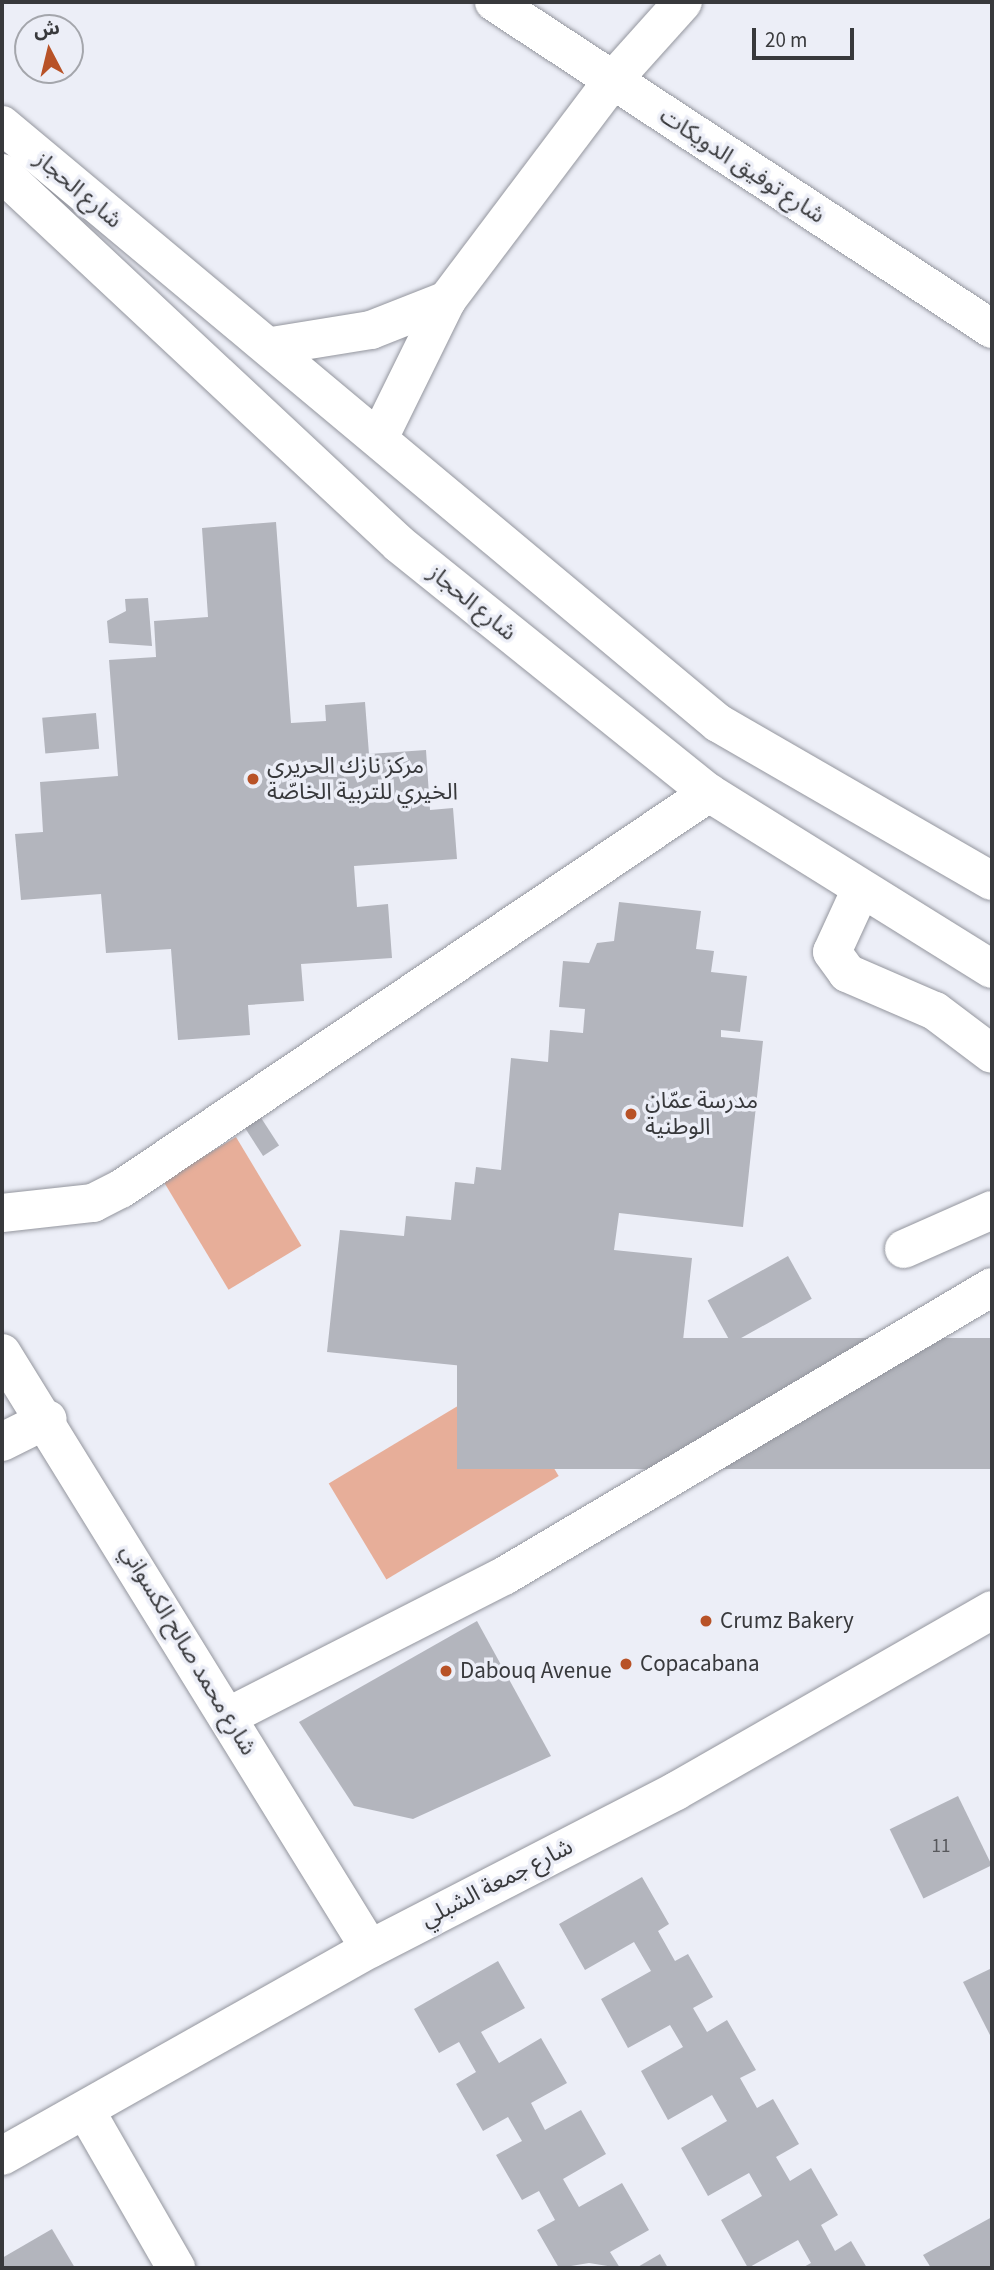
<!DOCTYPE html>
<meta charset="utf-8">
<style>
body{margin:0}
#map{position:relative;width:994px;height:2270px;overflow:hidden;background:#eceef7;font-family:"Source Sans 3","Noto Sans Arabic",sans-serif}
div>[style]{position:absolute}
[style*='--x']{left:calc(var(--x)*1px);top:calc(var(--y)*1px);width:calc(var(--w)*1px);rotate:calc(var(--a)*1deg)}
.green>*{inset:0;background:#e7ae99;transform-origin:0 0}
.building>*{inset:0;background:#b3b5bd;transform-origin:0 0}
.roads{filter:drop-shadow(0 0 2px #94969e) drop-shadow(0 0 2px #94969e)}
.minor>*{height:38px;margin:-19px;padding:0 19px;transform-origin:19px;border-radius:19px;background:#fff}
.major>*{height:38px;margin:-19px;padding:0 19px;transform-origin:19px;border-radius:19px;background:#fff}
.dots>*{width:19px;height:19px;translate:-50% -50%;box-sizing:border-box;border:4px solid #eceef7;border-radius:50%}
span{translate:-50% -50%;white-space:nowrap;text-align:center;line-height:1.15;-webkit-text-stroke:7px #eceef7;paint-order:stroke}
.number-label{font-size:19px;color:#57585c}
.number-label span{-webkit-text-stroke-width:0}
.street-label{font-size:23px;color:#38393c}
.poi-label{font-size:23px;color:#38393c}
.left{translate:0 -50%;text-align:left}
.frame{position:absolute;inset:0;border:4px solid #38393c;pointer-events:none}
.north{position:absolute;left:14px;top:14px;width:70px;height:70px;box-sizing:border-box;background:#eceef7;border:2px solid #a4a6ac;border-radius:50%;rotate:353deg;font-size:19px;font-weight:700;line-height:28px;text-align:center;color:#38393c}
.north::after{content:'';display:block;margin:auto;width:24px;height:32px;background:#b85227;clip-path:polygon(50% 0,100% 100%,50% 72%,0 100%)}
.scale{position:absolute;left:752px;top:28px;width:102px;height:32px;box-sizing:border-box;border:4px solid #38393c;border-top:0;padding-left:9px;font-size:21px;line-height:24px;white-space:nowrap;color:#38393c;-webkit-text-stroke:5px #eceef7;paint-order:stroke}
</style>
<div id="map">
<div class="green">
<i style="left:236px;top:1137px;width:127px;height:85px;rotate:59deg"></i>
<i style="left:501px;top:1380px;width:112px;height:201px;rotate:59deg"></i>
</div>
<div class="building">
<i style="clip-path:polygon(276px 522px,291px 723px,326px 721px,325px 705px,365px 702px,369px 754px,426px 750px,430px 810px,453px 808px,457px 859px,354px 866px,357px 907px,388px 904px,392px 958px,301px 964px,304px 1001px,248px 1005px,250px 1035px,178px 1040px,171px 949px,106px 953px,101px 894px,21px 900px,15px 834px,43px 832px,40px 782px,118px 776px,109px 660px,156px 657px,154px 621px,208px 617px,202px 528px)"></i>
<i style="clip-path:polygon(148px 598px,152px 646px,109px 643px,107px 621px,126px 611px,125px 599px)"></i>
<i style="left:96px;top:713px;width:36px;height:54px;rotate:85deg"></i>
<i style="clip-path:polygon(619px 902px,701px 911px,696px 949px,714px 951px,711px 972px,747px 976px,740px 1032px,721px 1030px,721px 1037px,763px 1041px,743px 1227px,619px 1213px,614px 1250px,692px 1258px,674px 1423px,595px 1415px,599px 1380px,327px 1352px,340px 1230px,404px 1236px,406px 1216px,451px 1220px,455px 1182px,474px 1184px,476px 1167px,501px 1170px,511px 1058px,548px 1062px,550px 1030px,583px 1033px,585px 1009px,559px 1007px,563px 961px,589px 963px,597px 943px,614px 941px)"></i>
<i style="left:254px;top:1107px;width:46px;height:19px;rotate:57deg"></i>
<i style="left:788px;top:1256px;width:49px;height:92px;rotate:61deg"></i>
<i style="left:992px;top:1338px;width:131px;height:535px;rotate:90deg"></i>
<i style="clip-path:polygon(477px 1621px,551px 1756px,413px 1819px,354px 1806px,299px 1722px)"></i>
<i style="left:958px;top:1796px;width:77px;height:76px;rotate:64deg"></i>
<i style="clip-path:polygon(642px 1877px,669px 1924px,658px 1931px,675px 1961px,688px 1954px,713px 1997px,693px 2008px,707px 2032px,727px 2020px,756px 2070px,740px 2078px,757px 2108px,773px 2099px,799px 2144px,776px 2157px,790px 2181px,811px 2168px,838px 2215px,821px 2225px,835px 2251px,851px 2241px,867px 2268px,802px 2268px,811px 2263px,798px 2240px,748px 2268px,721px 2220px,762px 2196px,749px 2173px,708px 2196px,681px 2148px,727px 2121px,712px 2095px,668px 2120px,641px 2071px,683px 2047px,670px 2025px,628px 2048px,601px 1999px,651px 1971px,634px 1942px,585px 1970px,559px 1924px)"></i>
<i style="clip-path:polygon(498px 1961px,525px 2008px,481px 2032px,499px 2063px,541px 2038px,567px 2083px,531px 2103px,545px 2130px,581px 2110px,606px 2154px,563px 2179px,579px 2207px,622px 2183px,649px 2230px,610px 2252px,620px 2268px,589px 2263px,559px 2268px,537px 2230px,555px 2220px,539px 2191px,522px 2200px,496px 2155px,522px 2141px,508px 2117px,483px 2131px,456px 2084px,476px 2072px,459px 2042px,439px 2053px,414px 2009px)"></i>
<i style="clip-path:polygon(992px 1968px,992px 2039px,963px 1982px)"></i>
<i style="clip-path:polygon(992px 2217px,992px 2268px,931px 2268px,923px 2255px)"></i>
<i style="clip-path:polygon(52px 2229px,75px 2268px,2px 2268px,2px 2258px)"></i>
<i style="clip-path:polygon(660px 2254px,668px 2268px,636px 2268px)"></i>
</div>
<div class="roads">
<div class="minor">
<i style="--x:494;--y:2;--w:596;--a:33.29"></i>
<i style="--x:272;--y:346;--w:100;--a:-9.2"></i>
<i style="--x:371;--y:330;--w:82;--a:-21.5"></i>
<i style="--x:379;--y:438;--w:154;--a:-63.8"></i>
<i style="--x:447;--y:300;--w:274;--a:-53"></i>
<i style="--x:612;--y:81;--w:106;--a:-48.1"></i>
<i style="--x:861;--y:889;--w:69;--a:114.7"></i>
<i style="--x:832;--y:952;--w:26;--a:54"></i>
<i style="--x:847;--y:973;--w:96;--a:23.4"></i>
<i style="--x:935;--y:1011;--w:71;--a:37"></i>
<i style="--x:2;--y:1213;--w:92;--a:-6.3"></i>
<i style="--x:93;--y:1203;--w:31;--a:-27"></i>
<i style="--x:121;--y:1189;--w:709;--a:-33.96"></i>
<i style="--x:904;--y:1249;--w:96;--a:-23.9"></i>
<i style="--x:2;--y:1353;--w:700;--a:58.31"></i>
<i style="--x:2;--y:1442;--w:51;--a:-26.6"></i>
<i style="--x:229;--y:1716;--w:309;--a:-27"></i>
<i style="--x:504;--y:1576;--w:567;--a:-30.63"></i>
<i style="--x:87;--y:2113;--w:179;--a:60.1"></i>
<i style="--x:2;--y:2156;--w:422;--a:-29.4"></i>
<i style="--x:370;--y:1949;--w:344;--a:-27.3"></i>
<i style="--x:676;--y:1791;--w:364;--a:-29.8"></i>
</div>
<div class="major">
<i style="--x:2;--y:125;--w:933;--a:39.87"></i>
<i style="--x:718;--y:723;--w:316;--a:30"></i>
<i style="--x:2;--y:173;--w:543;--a:43.06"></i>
<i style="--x:399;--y:544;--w:398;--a:38.8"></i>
<i style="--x:709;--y:793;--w:333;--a:31.9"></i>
</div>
</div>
<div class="dots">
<i style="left:253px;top:779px;background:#b85227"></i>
<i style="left:631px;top:1114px;background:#b85227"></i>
<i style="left:706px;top:1621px;background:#b85227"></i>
<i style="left:626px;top:1664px;background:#b85227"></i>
<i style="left:446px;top:1671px;background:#b85227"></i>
</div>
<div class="number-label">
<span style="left:941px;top:1847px">11</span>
</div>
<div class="street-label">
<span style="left:742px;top:166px;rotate:33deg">شارع توفيق الدويكات</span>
<span style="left:78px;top:190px;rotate:40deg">شارع الحجاز</span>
<span style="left:472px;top:603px;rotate:39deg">شارع الحجاز</span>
<span style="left:188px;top:1650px;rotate:59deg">شارع محمد صالح الكسواني</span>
<span style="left:497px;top:1883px;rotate:-27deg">شارع جمعة الشبلي</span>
</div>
<div class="poi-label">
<span class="left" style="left:267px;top:779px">مركز نازك الحريري<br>الخيري للتربية الخاصّة</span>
<span class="left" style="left:645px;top:1114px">مدرسة عمّان<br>الوطنية</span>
<span class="left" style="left:720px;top:1621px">Crumz Bakery</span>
<span class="left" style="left:640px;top:1664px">Copacabana</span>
<span class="left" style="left:460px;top:1671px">Dabouq Avenue</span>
</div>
<div class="frame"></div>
<div class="north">ش</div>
<div class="scale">20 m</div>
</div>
